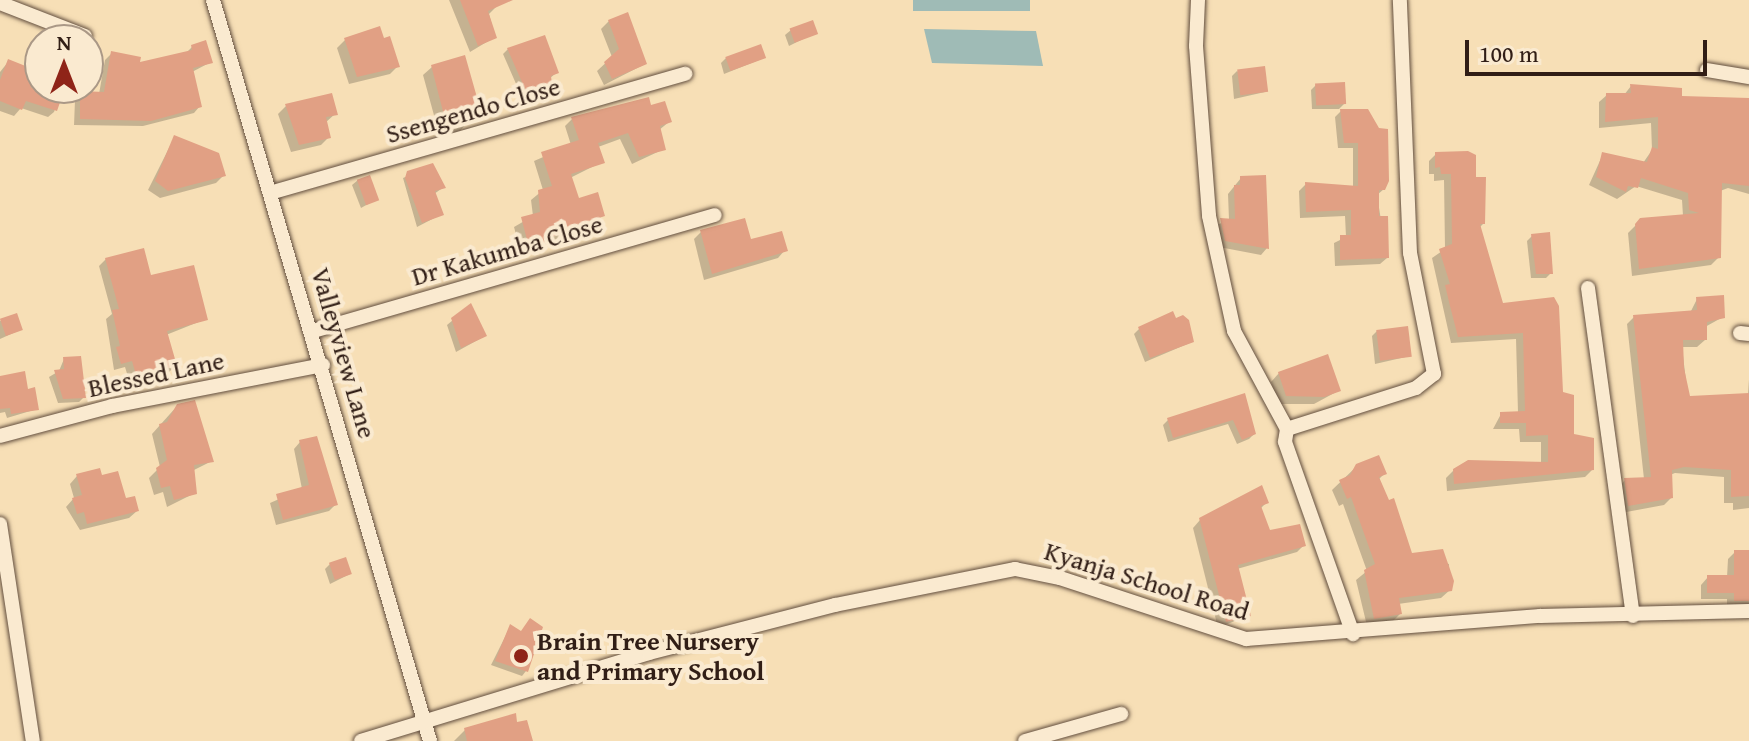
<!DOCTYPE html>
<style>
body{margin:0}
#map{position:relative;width:1749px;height:741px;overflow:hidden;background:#f7dfb6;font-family:"Gentium Book Plus",serif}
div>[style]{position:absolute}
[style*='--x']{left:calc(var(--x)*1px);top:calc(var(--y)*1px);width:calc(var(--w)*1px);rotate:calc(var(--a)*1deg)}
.water>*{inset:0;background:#9fbbb6;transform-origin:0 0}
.shadow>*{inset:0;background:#0003}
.building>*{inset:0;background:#e1a084;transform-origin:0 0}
.roads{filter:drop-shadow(0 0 2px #624e3e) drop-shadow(0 0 2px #624e3e)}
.street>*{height:14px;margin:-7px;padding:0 7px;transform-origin:7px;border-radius:7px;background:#faead0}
.dots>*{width:22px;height:22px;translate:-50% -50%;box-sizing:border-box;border:4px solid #faead0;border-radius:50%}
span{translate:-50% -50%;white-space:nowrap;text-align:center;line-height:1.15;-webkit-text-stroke:8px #faead0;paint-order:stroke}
.street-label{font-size:26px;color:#311e16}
.poi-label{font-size:26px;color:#311e16;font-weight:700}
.left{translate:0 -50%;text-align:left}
.north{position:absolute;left:24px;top:24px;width:80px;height:80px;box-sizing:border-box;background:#faead0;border:2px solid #aa9886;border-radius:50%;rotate:0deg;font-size:22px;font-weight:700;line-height:32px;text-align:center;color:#311e16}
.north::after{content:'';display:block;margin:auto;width:28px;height:36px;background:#8f2418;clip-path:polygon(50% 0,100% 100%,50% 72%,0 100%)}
.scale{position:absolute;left:1465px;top:40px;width:242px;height:36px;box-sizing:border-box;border:4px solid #311e16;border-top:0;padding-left:10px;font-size:24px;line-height:28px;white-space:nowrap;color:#311e16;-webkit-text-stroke:6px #faead0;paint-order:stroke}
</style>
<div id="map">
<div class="water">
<i style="left:913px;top:0;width:117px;height:11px"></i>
<i style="clip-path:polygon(924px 29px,1036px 31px,1043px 66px,932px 63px)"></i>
</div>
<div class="shadow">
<i style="clip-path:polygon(449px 0,494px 0,497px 6px,489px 14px,495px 37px,470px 52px)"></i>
<i style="clip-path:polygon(609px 21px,645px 64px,604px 85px,597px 71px,612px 57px,601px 29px)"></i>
<i style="clip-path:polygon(791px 30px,815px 33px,789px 46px,785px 35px)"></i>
<i style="clip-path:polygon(345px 40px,383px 41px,398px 66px,390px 74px,349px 84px,337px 48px)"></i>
<i style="clip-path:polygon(192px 47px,211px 62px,192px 72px,200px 106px,194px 113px,143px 126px,74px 125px,75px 100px,81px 93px,99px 94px,105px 60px,112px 53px,138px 65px,186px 53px)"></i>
<i style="clip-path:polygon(508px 49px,556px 73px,549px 79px,551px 93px,546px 98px,524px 102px,503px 54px)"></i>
<i style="clip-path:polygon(726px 58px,764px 58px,724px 74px,721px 63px)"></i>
<i style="clip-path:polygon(8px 62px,40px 74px,40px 88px,63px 88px,54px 112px,17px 96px,54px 112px,48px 117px,21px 108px,14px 116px,0 111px,0 72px)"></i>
<i style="clip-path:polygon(432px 67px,469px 108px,468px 122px,460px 131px,446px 134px,444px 128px,438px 130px,423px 75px)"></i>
<i style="clip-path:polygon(1237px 71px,1265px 92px,1234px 99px,1232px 76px)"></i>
<i style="clip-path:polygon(1316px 85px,1344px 104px,1339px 109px,1312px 109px,1311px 90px)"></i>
<i style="clip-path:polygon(1631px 86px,1651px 86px,1651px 90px,1680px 98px,1749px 100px,1749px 194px,1728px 188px,1720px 191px,1719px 257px,1711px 265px,1632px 276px,1628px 233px,1641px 220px,1683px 216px,1682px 200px,1636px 186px,1617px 199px,1589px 185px,1603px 154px,1643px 163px,1652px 150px,1651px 123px,1599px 128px,1599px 102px,1607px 95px,1624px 95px)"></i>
<i style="clip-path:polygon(331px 95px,335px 114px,325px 123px,329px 137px,321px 145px,291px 152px,278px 114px,286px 106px)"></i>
<i style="clip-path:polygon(650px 107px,669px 122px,659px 130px,664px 149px,632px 164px,620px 139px,598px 147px,602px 162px,570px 178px,577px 201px,603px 216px,522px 257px,514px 227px,533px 216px,531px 200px,543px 190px,534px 161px,571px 145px,565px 126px,572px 119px)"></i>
<i style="clip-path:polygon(1341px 111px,1384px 189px,1377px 195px,1387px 258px,1380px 264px,1335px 266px,1334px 243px,1346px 237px,1345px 216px,1300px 218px,1299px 191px,1305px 185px,1353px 187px,1353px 148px,1338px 148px,1335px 117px)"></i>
<i style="clip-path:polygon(174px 138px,224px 175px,216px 183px,160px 198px,148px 190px)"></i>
<i style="clip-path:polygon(1436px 154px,1474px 179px,1483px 224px,1479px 228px,1502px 305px,1553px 299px,1561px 393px,1572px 435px,1592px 470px,1585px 477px,1447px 491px,1446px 478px,1454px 470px,1541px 464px,1541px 442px,1520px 442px,1519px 429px,1493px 429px,1501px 414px,1518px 413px,1516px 339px,1451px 343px,1432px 258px,1445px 249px,1444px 180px,1434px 181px,1434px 174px,1429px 174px,1429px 161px)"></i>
<i style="clip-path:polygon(433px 165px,444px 187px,434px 194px,442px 214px,417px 227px,403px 178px)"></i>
<i style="clip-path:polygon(1241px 178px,1267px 248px,1261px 255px,1219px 247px,1214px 226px,1229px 220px,1228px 194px)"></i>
<i style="clip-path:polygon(358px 180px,377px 199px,361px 208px,352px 185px)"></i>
<i style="clip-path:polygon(701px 232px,749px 241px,785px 250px,778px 258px,704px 280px,694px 239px)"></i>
<i style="clip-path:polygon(1532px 236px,1551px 273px,1546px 278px,1531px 278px,1527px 241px)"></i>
<i style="clip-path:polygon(106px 259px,150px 277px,206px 319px,166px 335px,175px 366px,168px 373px,129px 380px,125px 367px,114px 370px,106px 319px,112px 314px,99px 266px)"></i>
<i style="clip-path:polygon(1697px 299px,1723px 317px,1705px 327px,1705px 340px,1697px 347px,1682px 347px,1688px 398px,1748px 394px,1749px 379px,1749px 508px,1733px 510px,1733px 503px,1724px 503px,1724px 477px,1675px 473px,1670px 475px,1671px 498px,1664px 505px,1621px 513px,1618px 488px,1625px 480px,1644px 479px,1627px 324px,1634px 317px,1690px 313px)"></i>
<i style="clip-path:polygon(16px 316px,20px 330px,0 339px,0 321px)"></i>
<i style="clip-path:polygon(453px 320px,485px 336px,456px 352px,447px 325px)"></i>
<i style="clip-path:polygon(1139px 329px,1192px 342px,1145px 362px,1134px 334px)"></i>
<i style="clip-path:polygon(1377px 331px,1410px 356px,1375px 364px,1372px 336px)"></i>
<i style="clip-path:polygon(64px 359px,84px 397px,79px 402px,58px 403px,49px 377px,59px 371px)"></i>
<i style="clip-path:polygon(1279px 373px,1338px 391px,1314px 404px,1278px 404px,1271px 382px)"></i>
<i style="clip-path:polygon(0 377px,26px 391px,37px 409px,7px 418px,5px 412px,0 413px)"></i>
<i style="clip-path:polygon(1243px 395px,1254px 434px,1249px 439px,1237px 444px,1228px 424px,1168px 442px,1163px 425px,1168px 420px)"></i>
<i style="clip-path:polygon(178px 405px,212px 461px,192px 471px,195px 493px,167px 507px,163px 492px,154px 495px,149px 478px,160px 467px,152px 434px)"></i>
<i style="clip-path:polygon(300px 442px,336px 504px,329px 511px,276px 525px,270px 503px,302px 489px,294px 449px)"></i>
<i style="clip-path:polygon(1357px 466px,1385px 473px,1378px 480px,1410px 555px,1449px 564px,1450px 590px,1441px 598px,1398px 604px,1400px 614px,1392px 622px,1367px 626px,1356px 580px,1367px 571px,1343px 504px,1339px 506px,1332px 490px)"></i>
<i style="clip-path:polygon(77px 476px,101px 478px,137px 511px,129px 518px,80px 530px,66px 507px,74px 498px,70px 484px)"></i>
<i style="clip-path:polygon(1267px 502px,1260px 509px,1268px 532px,1304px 545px,1297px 552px,1237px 569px,1249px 615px,1218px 628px,1193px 528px,1200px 520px)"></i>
<i style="clip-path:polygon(1735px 552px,1749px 552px,1749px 608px,1727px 608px,1727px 599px,1701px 599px,1701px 585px,1708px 577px,1727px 577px,1728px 559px)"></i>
<i style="clip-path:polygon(330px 564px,350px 574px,330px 584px,325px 569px)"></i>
<i style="clip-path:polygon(510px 627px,520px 633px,526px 671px,522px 676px,491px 665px)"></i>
<i style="clip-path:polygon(515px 725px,529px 741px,454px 741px,465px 730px)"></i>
</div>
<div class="building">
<i style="clip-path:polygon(460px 0,513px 0,488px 11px,497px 38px,478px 46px)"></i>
<i style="clip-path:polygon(628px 12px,647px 64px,612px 79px,604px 62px,619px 49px,608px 20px)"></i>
<i style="left:813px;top:20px;width:15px;height:25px;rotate:70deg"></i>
<i style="clip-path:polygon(380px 26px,384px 38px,390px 36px,400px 67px,357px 77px,344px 38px)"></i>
<i style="clip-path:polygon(545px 35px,559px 73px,551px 76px,553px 93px,537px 100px,535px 95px,529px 98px,507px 48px)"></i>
<i style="clip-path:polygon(206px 40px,213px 63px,193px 68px,202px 107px,151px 121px,80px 119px,80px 91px,104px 92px,111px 51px,141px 57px,140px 62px,192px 50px,191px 45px)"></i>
<i style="left:761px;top:44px;width:15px;height:38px;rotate:70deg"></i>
<i style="clip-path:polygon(465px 55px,478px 101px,467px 113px,470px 123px,454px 128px,452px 121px,446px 123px,431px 65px)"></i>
<i style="clip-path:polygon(8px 59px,38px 71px,31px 88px,65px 88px,57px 111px,26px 101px,22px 110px,0 101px,0 80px)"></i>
<i style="left:1265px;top:66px;width:26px;height:28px;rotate:83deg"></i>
<i style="left:1345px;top:82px;width:22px;height:30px;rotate:87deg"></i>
<i style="clip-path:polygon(1630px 84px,1682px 88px,1682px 96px,1749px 98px,1749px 186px,1722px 183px,1721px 258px,1639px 269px,1635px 224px,1640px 218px,1699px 213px,1689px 210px,1688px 193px,1641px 178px,1638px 188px,1628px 186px,1626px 192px,1596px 177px,1602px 152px,1647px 162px,1652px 147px,1658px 149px,1658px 117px,1605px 122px,1606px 93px,1631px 93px)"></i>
<i style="clip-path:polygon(332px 93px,338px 115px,326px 117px,331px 138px,299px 145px,285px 104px)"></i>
<i style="clip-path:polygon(649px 97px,651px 105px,665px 101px,672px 122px,660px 126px,666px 150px,639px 157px,628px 133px,598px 143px,605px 163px,571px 174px,579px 198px,598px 192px,605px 216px,573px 226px,574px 230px,544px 239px,546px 246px,530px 251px,521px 217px,540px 212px,538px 190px,552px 186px,541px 152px,579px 140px,571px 117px)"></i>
<i style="clip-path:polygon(1340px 109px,1368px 109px,1379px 128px,1388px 129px,1389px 181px,1385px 190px,1379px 190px,1379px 216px,1388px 216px,1389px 258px,1340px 260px,1340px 235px,1351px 235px,1351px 210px,1306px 212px,1305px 182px,1358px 186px,1358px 143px,1344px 143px)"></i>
<i style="clip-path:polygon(174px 135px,219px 153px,226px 176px,168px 191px,155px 181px)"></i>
<i style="clip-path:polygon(1468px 151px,1476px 155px,1476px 177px,1486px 177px,1485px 224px,1480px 224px,1503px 303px,1554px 297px,1559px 306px,1563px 392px,1574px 395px,1574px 434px,1594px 438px,1594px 470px,1454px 484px,1453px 469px,1468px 460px,1548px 462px,1548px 435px,1526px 436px,1526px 423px,1500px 423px,1500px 412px,1525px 411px,1523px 333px,1458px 337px,1450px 306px,1445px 285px,1450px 284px,1439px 249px,1452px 244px,1451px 174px,1441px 174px,1440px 167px,1435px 168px,1435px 152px)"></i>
<i style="clip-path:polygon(433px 163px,446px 188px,435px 191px,444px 215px,422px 223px,405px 178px,407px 171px)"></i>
<i style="left:370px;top:175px;width:27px;height:14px;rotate:70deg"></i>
<i style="clip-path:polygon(1266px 175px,1269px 249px,1225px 241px,1220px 218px,1235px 219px,1234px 185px,1240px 185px,1240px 176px)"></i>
<i style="clip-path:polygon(745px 218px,751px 239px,782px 231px,788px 251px,712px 274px,700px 230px)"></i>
<i style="clip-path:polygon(1550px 232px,1553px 274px,1536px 274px,1531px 234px)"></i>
<i style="clip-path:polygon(144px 248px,151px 275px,194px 265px,208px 320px,167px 331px,177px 366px,136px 375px,132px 361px,121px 364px,116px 347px,120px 346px,112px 310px,119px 309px,105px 258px)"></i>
<i style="clip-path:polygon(1724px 295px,1725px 318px,1707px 322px,1707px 340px,1683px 340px,1684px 368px,1690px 396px,1749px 393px,1749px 496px,1731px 497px,1731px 470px,1684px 467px,1672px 470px,1673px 498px,1628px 506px,1624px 478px,1651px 477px,1633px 315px,1697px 310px,1696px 297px)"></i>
<i style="clip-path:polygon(471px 303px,487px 336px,461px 348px,451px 318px)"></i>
<i style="clip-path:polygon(1173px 311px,1176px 318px,1183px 315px,1189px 320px,1194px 342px,1150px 358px,1138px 327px)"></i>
<i style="left:17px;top:313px;width:18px;height:18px;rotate:71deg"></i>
<i style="left:1408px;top:326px;width:31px;height:32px;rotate:83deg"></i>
<i style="clip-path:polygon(1328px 354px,1341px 391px,1324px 397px,1286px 396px,1278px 372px)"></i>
<i style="clip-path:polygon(81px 356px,86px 398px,63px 399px,54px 370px,64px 369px,63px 357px)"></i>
<i style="clip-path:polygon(25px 371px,28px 389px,35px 387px,39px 410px,11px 414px,10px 408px,0 409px,0 376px)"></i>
<i style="clip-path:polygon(1245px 393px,1256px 434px,1242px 440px,1233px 420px,1173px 438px,1167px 418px)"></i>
<i style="clip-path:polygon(195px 400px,214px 462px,194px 465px,197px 494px,174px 500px,170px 486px,161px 488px,156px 468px,167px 460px,159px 424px,167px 422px,177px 404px)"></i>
<i style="clip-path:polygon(317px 436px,338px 505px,283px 520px,276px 494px,309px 485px,299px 440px)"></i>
<i style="clip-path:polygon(1379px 455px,1387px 474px,1379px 477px,1389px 500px,1394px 498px,1412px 553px,1443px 549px,1454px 581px,1452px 591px,1399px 598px,1402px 614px,1374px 619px,1364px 570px,1375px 564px,1351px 497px,1347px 499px,1339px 480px,1350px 475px,1356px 464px)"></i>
<i style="clip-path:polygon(100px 468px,102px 475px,118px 471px,126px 498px,135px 496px,139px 511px,87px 524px,84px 512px,77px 514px,72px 498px,82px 495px,76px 474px)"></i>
<i style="clip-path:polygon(1262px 485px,1269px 503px,1261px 506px,1270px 530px,1300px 524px,1306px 546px,1238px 565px,1251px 616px,1226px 622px,1199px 518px)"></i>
<i style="clip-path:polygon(1734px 550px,1749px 550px,1749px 601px,1734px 601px,1734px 593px,1707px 593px,1707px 575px,1734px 575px)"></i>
<i style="left:346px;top:557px;width:18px;height:18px;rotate:71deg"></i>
<i style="clip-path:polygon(530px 618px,543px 627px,528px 672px,495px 661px,510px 624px,521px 631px)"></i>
<i style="clip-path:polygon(516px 713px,517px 722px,527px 720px,533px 741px,467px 741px,464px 728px)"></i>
</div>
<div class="roads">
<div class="street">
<i style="--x:213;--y:0;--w:772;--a:73.68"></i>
<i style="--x:1198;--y:0;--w:46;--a:92.5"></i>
<i style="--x:1196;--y:46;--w:170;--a:85.6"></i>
<i style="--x:1209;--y:216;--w:118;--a:77.7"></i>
<i style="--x:1234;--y:331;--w:111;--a:61.6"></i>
<i style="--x:1287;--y:429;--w:13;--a:99"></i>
<i style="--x:1285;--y:442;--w:204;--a:70.5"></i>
<i style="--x:0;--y:3;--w:91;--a:21.2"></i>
<i style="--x:1707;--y:70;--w:43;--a:9.5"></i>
<i style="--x:273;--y:192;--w:429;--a:-16"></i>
<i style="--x:1588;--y:288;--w:331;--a:82.2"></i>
<i style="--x:313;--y:331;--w:418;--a:-16.1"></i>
<i style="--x:1740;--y:333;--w:9;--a:6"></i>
<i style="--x:1287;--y:429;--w:135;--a:-17.6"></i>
<i style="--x:1416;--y:388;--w:23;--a:-38"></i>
<i style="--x:1434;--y:374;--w:123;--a:-101.2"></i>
<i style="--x:1410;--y:253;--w:253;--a:-92.3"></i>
<i style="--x:0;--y:436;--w:116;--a:-15"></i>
<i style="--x:112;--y:406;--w:215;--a:-11"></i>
<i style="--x:0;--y:524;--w:219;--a:81.4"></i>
<i style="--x:361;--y:741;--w:301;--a:-17"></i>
<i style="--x:649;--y:653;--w:192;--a:-14.5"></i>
<i style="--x:835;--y:605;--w:184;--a:-11.3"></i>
<i style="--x:1015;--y:569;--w:46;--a:11.3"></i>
<i style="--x:1060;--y:578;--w:196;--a:18.2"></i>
<i style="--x:1246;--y:639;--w:295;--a:-4.5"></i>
<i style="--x:1540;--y:616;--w:209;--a:-1.4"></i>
<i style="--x:1025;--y:741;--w:100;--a:-15.7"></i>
</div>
</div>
<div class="dots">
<i style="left:521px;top:656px;background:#8f2418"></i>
</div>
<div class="street-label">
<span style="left:473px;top:110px;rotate:-16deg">Ssengendo Close</span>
<span style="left:507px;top:250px;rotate:-16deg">Dr Kakumba Close</span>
<span style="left:344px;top:353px;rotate:74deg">Valleyview Lane</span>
<span style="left:156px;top:374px;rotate:-12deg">Blessed Lane</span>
<span style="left:1147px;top:581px;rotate:17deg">Kyanja School Road</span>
</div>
<div class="poi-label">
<span class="left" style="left:537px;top:656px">Brain Tree Nursery<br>and Primary School</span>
</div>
<div class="north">N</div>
<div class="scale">100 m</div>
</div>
